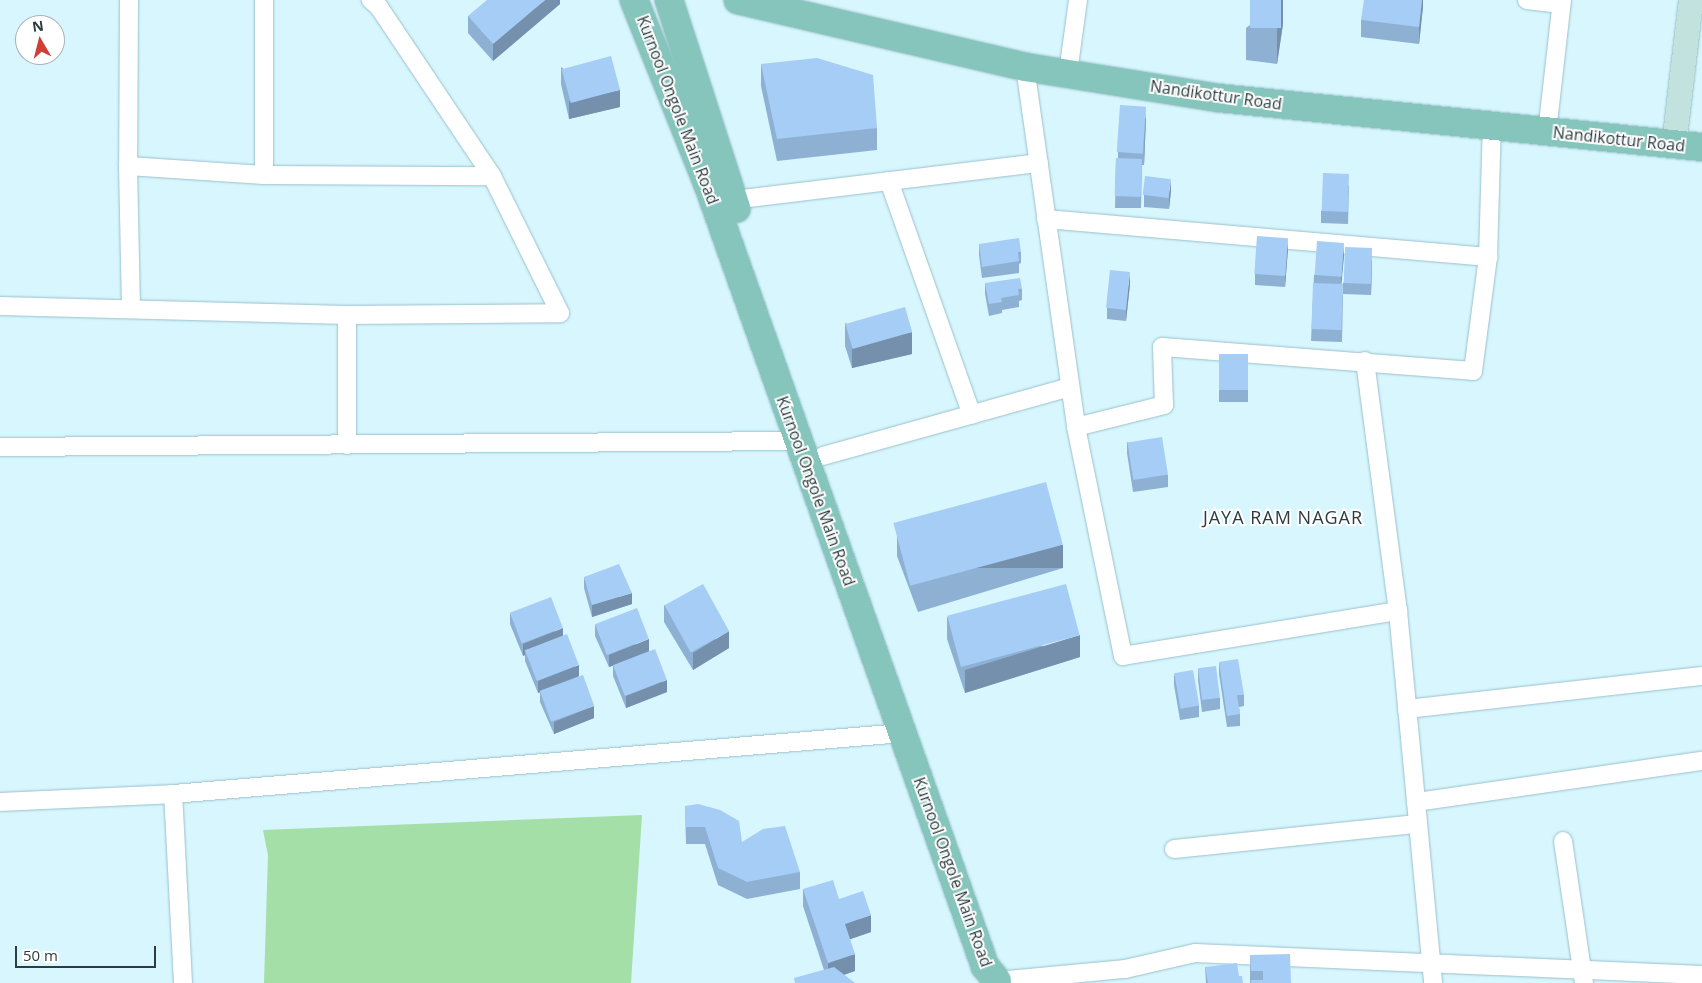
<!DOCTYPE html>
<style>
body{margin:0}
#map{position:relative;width:1702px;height:983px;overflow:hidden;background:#d7f6fe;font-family:"Open Sans",sans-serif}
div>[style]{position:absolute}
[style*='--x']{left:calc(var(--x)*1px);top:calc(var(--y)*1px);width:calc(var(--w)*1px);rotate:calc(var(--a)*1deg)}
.green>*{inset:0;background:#a4dfa7}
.roads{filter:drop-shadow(0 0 1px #9ac0ca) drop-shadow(0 0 1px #9ac0ca)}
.street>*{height:18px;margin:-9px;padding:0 9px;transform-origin:9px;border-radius:9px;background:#fff}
.secondary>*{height:24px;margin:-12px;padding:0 12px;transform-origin:12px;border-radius:12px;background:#c2e2dd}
.primary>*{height:28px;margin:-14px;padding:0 14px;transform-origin:14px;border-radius:14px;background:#86c5bb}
.wall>*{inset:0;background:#8eb0d3;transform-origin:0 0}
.shaded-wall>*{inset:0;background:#7490ac;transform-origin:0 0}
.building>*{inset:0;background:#a5cdf5;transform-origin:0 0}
span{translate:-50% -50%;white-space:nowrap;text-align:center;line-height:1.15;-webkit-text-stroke:4px #fff;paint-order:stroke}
.street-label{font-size:16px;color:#2c3c40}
.neighbourhood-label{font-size:18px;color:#2c3c40;letter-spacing:1px}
.north{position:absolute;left:15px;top:15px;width:50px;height:50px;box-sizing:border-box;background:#fff;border:1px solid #abb1b3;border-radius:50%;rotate:352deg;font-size:14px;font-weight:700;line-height:20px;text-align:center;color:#2c3c40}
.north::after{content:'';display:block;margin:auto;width:18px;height:22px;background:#ce4037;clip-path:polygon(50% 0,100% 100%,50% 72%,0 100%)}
.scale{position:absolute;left:15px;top:946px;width:141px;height:22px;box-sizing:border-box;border:2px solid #2c3c40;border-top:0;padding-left:6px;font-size:15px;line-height:18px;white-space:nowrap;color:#2c3c40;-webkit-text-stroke:4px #fff;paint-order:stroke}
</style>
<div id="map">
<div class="green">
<i style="clip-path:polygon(642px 815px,631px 983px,264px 983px,268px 855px,263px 830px)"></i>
</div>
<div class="roads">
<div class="street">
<i style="--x:129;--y:0;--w:166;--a:90.3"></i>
<i style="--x:128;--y:166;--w:142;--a:88.8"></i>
<i style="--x:264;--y:0;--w:175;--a:90"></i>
<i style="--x:264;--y:175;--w:228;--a:0.3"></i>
<i style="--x:1527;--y:0;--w:34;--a:7"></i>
<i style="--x:1025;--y:67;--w:364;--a:81.9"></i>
<i style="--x:1076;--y:427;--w:234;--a:78.4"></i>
<i style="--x:1123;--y:656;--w:279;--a:-9.3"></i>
<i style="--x:1068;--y:73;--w:74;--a:-82.2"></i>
<i style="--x:1547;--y:132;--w:133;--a:-83.5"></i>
<i style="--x:128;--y:166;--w:136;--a:3.8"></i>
<i style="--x:889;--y:181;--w:248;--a:70.5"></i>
<i style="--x:733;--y:200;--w:308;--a:-6.9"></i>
<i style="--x:1046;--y:219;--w:444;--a:4.9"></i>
<i style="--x:0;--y:306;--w:347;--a:1.5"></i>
<i style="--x:347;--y:315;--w:213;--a:-0.5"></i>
<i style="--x:560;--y:313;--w:153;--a:-116.4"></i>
<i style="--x:492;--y:176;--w:203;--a:-123.8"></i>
<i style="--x:379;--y:7;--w:11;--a:-139"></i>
<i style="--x:347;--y:315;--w:130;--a:90"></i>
<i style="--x:1365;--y:361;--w:252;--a:82.5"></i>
<i style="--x:1398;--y:611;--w:374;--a:84.6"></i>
<i style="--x:1076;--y:427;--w:91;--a:-14"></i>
<i style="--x:1164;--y:405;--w:58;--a:-92"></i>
<i style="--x:1162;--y:347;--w:312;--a:4.4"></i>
<i style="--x:1473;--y:371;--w:115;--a:-82.5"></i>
<i style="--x:1488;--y:257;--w:131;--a:-88.3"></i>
<i style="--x:0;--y:447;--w:798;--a:-0.43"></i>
<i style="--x:823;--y:456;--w:256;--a:-15.6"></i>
<i style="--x:1407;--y:709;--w:297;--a:-6.4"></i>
<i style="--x:0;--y:802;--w:173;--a:-2.6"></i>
<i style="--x:1416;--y:802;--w:289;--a:-8.2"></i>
<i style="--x:1563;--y:841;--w:144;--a:81.6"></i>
<i style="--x:1174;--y:849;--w:245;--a:-5.9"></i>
<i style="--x:997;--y:981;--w:129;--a:-5.4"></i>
<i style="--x:1125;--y:969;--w:72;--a:-12.9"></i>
<i style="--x:1195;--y:953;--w:507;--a:2.48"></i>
<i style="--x:183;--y:983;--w:189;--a:-93"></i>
<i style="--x:173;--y:794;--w:733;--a:-4.78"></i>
</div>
<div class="secondary">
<i style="--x:1674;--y:145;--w:146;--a:-83.3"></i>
</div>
<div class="primary">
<i style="--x:634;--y:0;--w:199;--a:68.2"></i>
<i style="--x:708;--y:185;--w:829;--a:70.47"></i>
<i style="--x:985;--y:966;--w:19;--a:51"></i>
<i style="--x:669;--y:0;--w:219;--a:72.1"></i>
<i style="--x:738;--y:0;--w:295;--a:13.1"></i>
<i style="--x:1025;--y:67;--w:196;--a:9.1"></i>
<i style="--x:1219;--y:98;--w:485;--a:5.8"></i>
</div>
</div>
<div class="wall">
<i style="clip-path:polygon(560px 0,560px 4px,493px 61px,468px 33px,468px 16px)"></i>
<i style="clip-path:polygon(1283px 0,1283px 24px,1277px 64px,1246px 60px,1246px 28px)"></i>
<i style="clip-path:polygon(1423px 0,1423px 6px,1419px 44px,1361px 37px,1361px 20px)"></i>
<i style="clip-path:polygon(761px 64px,877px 128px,877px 150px,777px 161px,761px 86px)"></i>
<i style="clip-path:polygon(561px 67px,620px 107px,569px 119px,561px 84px)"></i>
<i style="clip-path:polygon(1146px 118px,1144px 165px,1142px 165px,1141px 208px,1115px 208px,1116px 158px,1118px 158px,1118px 152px)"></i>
<i style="clip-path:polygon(1349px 185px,1348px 224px,1321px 223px,1321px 211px)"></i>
<i style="clip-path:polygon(1171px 190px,1169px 209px,1144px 207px,1144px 195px)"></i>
<i style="clip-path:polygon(979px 244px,1021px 252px,1021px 263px,1019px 264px,1019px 273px,982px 278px,979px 255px)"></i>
<i style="clip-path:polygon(1288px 249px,1285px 287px,1255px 285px,1255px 274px)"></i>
<i style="clip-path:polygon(1344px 255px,1341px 284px,1343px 296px,1342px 342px,1311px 341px,1314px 275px)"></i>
<i style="clip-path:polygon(1372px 260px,1371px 295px,1343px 294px,1343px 283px)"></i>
<i style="clip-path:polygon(985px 283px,1022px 289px,1022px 300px,1019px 301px,1019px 307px,1002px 310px,1002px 313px,989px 316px,985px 294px)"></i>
<i style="clip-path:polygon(1130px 284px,1126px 321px,1107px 319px,1107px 308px)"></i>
<i style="clip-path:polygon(845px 323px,912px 354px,852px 368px,845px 346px)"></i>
<i style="left:1219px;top:354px;width:29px;height:48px"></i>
<i style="clip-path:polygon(1127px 442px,1168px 475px,1168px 487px,1133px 492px,1127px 453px)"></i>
<i style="clip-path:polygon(897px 534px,1063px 568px,918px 612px,897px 556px)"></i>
<i style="clip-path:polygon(584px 577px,632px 604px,592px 617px,584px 588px)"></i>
<i style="clip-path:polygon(664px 605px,729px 648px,693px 670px,664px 622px)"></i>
<i style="clip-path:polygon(510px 613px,563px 635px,594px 718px,554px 734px,540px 702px,540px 692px,538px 693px,525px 661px,525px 655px,523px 656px,510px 624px)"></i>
<i style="clip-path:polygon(947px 617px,1080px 657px,965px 693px,947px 639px)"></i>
<i style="clip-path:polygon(595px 624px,649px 651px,667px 692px,626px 708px,613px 676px,613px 666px,609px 667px,595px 636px)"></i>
<i style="clip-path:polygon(1219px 662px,1244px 695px,1244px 706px,1239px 707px,1240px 714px,1240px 726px,1227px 727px,1219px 674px)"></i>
<i style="clip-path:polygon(1198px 668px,1220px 698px,1220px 709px,1202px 712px,1198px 680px)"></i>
<i style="clip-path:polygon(1174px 674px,1199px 705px,1199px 717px,1180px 720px,1174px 685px)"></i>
<i style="clip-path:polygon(685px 806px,742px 842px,800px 872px,800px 889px,747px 899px,718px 885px,705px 844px,686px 844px)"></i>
<i style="clip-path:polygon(803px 889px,839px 899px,871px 932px,850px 939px,855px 971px,844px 975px,824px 970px,803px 906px)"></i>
<i style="clip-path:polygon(1250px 955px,1291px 983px,1250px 983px)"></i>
<i style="clip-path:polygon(1205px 967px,1239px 976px,1243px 983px,1206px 983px)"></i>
</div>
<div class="shaded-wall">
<i style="clip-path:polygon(545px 0,560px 0,560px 4px,493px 61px,493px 44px)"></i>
<i style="clip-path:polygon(1281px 0,1283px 0,1283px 24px,1277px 64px,1277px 32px)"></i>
<i style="clip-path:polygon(1422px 0,1423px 0,1423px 6px,1419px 44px,1419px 27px)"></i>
<i style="clip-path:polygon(620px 90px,620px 107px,569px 119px,569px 101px)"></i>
<i style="clip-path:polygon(1146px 107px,1146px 118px,1144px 165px,1144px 153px)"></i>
<i style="clip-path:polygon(1171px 179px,1171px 190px,1169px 209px,1169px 198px)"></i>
<i style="clip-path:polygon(1288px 238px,1288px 249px,1285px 287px,1285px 276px)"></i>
<i style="clip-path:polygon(1344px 243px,1344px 255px,1341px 289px,1341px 278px)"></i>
<i style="clip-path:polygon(1372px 248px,1372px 260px,1371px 295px,1371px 284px)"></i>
<i style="clip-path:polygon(1130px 272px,1130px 284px,1126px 321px,1126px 310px)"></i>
<i style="clip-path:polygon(912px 332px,912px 354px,852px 368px,852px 346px)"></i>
<i style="left:1063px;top:545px;width:23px;height:152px;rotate:90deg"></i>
<i style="clip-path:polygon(632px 593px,632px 604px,592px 617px,592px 605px)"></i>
<i style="clip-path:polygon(563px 628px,563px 640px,525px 650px,525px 655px,523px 656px,523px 644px)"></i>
<i style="clip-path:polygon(729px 631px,729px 648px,693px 670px,693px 653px)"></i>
<i style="clip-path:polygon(1080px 635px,1080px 657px,965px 693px,965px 670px)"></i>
<i style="clip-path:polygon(649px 639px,649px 651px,609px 667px,609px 655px)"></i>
<i style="clip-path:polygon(579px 665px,579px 676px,538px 693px,538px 681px)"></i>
<i style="clip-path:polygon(667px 680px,667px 692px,626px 708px,626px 696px)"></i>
<i style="clip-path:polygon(594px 706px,594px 718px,554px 734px,554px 722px)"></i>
<i style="clip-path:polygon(871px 915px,871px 932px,845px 941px,845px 924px)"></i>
<i style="clip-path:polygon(855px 954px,855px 971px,828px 980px,828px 963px)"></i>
</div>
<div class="building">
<i style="clip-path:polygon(487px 0,545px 0,493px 44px,468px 16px)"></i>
<i style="left:1250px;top:0;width:31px;height:28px"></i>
<i style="clip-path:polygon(1364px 0,1422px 0,1419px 27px,1361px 20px)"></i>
<i style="left:611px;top:56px;width:35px;height:51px;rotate:75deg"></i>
<i style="clip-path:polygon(817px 58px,873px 75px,877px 128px,777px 139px,761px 64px)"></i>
<i style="left:1120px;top:105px;width:26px;height:47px;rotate:4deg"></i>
<i style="left:1116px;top:158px;width:26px;height:38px;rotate:2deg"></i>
<i style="left:1323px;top:173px;width:26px;height:38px;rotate:2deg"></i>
<i style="left:1145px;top:176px;width:26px;height:19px;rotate:7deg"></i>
<i style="left:1257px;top:236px;width:31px;height:38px;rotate:4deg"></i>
<i style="clip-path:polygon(1019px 238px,1021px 252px,1018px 252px,1019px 261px,982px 267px,979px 244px)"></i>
<i style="left:1317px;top:241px;width:27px;height:34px;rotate:4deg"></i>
<i style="left:1345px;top:247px;width:27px;height:36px;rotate:2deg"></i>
<i style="left:1110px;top:270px;width:20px;height:38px;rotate:6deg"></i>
<i style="clip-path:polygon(1020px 278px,1022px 289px,1018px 289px,1019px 295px,1001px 298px,1002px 302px,989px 304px,985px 283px)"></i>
<i style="left:1313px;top:283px;width:30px;height:46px;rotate:2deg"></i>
<i style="left:905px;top:307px;width:26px;height:62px;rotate:74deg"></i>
<i style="left:1219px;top:354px;width:29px;height:36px"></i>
<i style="left:1162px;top:437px;width:38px;height:35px;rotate:81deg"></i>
<i style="left:1046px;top:482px;width:65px;height:158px;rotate:75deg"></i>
<i style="clip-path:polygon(619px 564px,632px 593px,592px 605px,584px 577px)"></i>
<i style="left:703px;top:584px;width:54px;height:44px;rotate:61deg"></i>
<i style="left:1066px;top:584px;width:53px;height:123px;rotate:75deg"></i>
<i style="left:551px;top:597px;width:33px;height:44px;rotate:69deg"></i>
<i style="left:637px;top:608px;width:33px;height:45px;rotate:69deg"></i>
<i style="left:567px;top:634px;width:33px;height:45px;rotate:69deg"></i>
<i style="left:655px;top:649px;width:33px;height:45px;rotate:69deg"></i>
<i style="clip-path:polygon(1238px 659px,1244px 695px,1237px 695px,1240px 714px,1227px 716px,1219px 662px)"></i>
<i style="left:1216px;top:666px;width:32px;height:18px;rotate:83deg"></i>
<i style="left:1193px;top:670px;width:36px;height:19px;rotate:80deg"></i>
<i style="left:583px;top:675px;width:33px;height:46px;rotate:70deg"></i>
<i style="clip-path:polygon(698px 804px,720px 810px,739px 821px,742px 842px,763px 829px,785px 826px,800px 872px,747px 882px,718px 868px,705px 827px,686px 827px,685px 806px)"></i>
<i style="clip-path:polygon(833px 880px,839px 899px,863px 891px,871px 915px,845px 924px,855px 954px,828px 963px,803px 889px)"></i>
<i style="clip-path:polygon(1290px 954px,1291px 983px,1251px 983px,1251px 980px,1263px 980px,1263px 971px,1251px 971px,1250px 955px)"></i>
<i style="clip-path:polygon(1237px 963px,1239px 976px,1242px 976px,1243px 983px,1208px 983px,1205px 967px)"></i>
<i style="clip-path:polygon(834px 967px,855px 983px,795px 983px,794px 978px)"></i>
</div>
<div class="street-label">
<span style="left:1216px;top:95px;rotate:8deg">Nandikottur Road</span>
<span style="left:678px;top:110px;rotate:69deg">Kurnool Ongole Main Road</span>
<span style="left:1619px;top:139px;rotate:6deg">Nandikottur Road</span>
<span style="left:816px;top:491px;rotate:70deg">Kurnool Ongole Main Road</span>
<span style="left:953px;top:872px;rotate:70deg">Kurnool Ongole Main Road</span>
</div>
<div class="neighbourhood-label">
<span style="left:1283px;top:517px">JAYA RAM NAGAR</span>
</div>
<div class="north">N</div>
<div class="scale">50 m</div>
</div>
